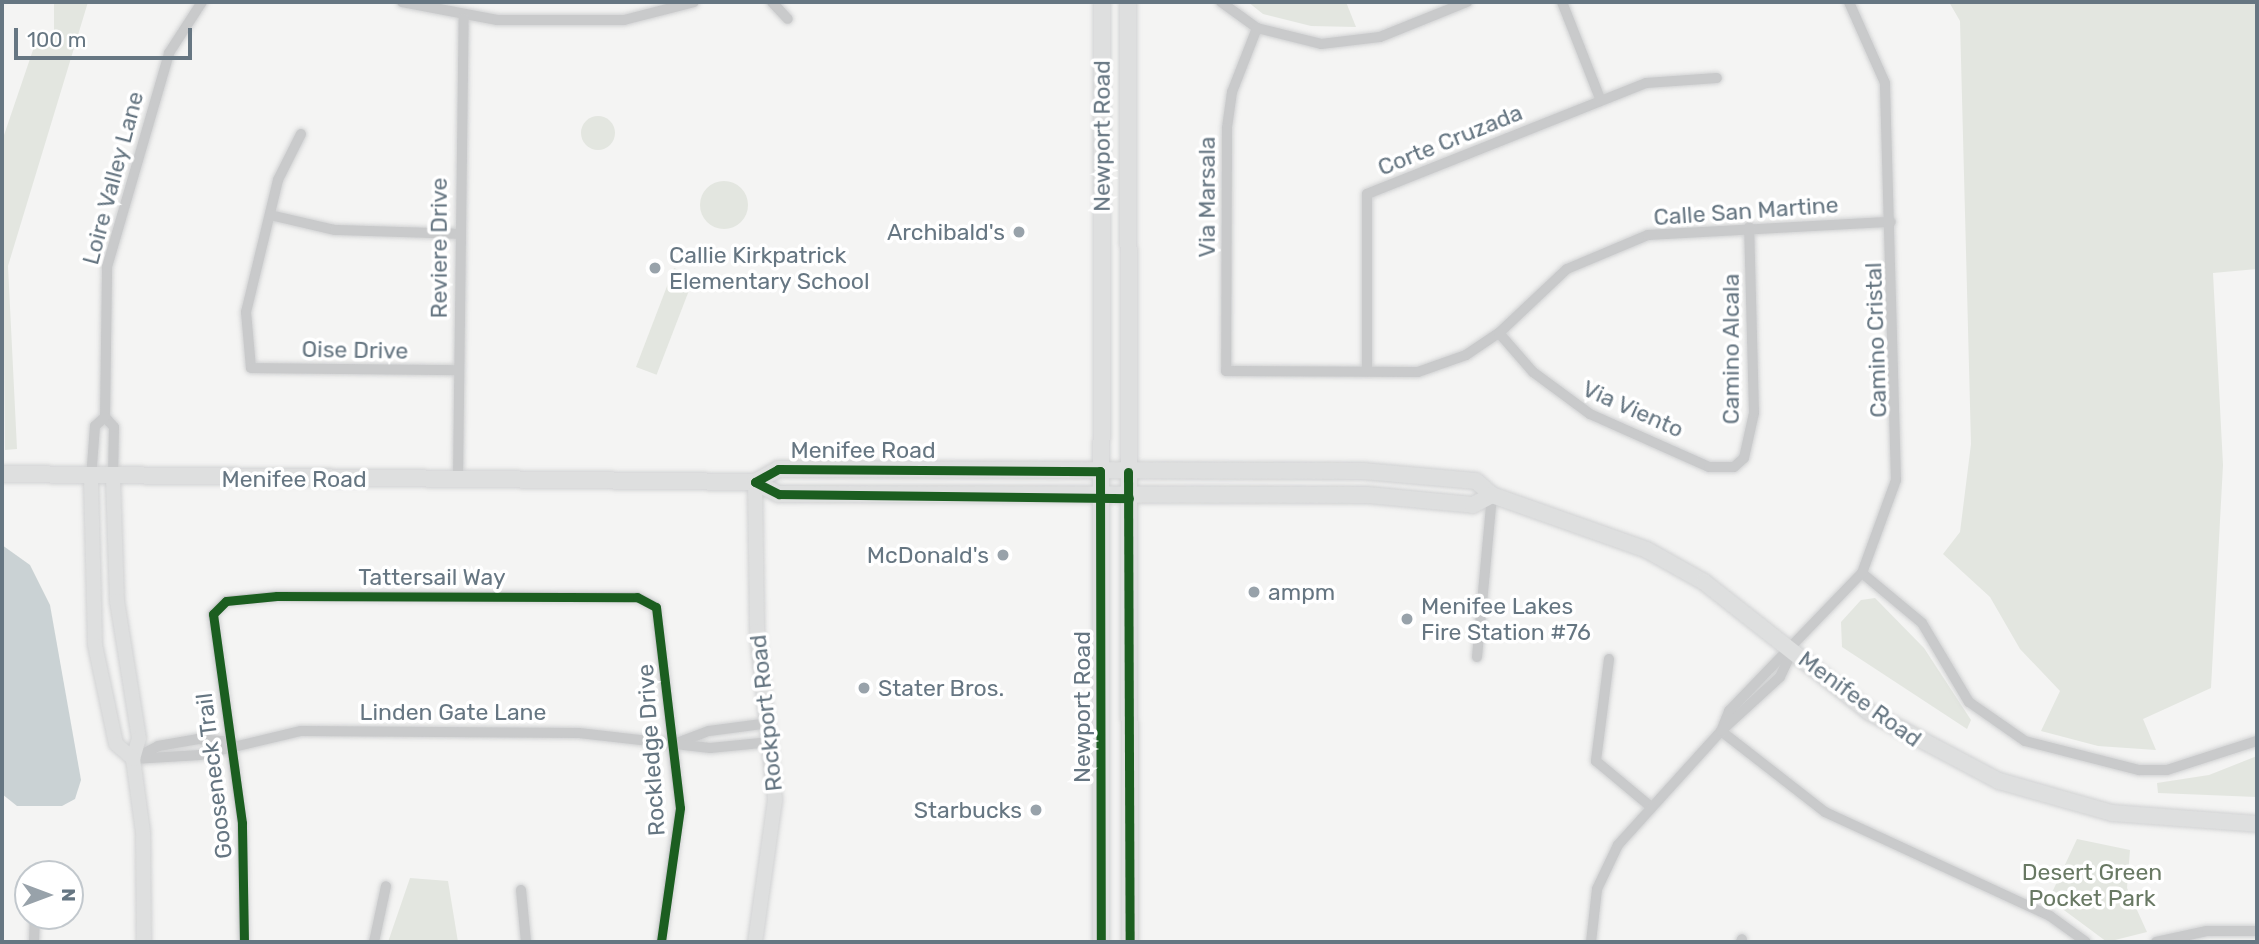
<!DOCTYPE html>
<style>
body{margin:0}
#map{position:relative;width:2259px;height:944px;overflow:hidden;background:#f4f4f3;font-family:Rubik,sans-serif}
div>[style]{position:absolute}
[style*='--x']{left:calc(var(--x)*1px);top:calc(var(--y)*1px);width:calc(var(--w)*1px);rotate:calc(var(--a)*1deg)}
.green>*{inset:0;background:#e3e6e0;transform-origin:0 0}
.round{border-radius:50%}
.water>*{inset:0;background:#cad2d4}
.roads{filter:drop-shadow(0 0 2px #d1d2d3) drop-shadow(0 0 2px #d1d2d3)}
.street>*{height:10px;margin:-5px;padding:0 5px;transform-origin:5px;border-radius:5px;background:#c9cacb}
.secondary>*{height:14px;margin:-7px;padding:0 7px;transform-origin:7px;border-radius:7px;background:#dedfdf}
.primary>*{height:16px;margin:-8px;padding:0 8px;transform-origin:8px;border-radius:8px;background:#dedfdf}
.cycleway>*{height:9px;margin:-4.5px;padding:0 4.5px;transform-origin:4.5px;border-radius:4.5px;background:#1b5e20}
.dots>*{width:19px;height:19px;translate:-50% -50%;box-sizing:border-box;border:4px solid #fff;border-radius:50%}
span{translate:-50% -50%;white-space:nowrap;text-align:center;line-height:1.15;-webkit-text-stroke:7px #fff;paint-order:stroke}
.street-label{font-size:23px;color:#667682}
.poi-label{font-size:23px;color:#667682}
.right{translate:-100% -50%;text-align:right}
.left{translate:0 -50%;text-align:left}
.park-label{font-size:23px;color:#697964}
.frame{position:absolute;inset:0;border:4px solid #667682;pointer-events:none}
.north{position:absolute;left:14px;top:860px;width:70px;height:70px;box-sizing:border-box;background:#fff;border:2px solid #c2c8cd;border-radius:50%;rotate:90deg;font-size:19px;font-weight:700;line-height:28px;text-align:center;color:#667682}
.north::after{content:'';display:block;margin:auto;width:24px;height:32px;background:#98a2aa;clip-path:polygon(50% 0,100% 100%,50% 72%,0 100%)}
.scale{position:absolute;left:14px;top:28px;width:178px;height:32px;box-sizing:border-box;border:4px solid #667682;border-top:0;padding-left:9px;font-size:21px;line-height:24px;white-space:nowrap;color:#667682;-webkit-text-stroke:5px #fff;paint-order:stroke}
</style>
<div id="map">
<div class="green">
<i style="clip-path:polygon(54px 2px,88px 2px,8px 266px,17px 449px,5px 450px,2px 141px,34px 47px,54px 44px)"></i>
<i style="clip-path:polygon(1248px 2px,1346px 2px,1356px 27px,1311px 26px,1263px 14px)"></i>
<i style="clip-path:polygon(1949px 2px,2257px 2px,2257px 269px,2213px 273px,2223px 465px,2211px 688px,2143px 719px,2156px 750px,2098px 746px,2041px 731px,2060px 691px,2020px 649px,1990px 597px,1943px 554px,1960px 532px,1971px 444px,1960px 21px)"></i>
<i class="round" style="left:581px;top:116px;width:34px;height:34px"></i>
<i class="round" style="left:700px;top:181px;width:48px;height:48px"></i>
<i style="left:674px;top:268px;width:22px;height:106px;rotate:21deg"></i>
<i style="clip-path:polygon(1875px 598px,1924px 648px,1971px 720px,1967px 729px,1842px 647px,1841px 622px,1861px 600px)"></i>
<i style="clip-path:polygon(2257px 756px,2257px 797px,2158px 793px,2157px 783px,2209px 775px)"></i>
<i style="clip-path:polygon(2077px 839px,2130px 850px,2127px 888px,2147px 932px,2107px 942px,2049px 899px)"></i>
<i style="clip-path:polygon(410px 878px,448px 881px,458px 942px,388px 942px)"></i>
</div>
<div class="water">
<i style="clip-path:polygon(2px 545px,30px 565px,50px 605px,81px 780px,75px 799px,62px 806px,17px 806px,2px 794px)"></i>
</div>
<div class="roads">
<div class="street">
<i style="--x:402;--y:2;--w:97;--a:10.7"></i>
<i style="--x:497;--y:20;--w:127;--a:0"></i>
<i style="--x:624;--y:20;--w:72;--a:-14.4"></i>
<i style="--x:772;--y:2;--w:23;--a:47"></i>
<i style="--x:1221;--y:2;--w:44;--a:35.8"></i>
<i style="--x:1257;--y:28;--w:66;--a:14"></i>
<i style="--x:1321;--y:44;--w:59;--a:-6.8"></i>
<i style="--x:1380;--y:37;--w:94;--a:-21.9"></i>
<i style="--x:1562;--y:2;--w:106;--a:68.5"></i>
<i style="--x:1257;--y:28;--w:69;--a:111.3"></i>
<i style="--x:1232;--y:92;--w:36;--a:98"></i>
<i style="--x:1227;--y:128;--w:243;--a:90.2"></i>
<i style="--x:1226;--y:371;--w:192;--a:0.3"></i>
<i style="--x:1418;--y:372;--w:51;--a:-19.5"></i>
<i style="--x:1466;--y:355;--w:40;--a:-34"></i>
<i style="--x:1499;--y:333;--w:93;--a:-43.3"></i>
<i style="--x:1567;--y:269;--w:88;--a:-22.8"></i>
<i style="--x:1648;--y:235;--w:243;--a:-3.1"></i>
<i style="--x:301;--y:134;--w:51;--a:116.6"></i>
<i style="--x:278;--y:180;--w:136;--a:103.6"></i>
<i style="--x:246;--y:312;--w:56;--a:84.9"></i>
<i style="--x:251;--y:368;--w:207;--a:0.6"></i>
<i style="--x:270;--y:215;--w:67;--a:13"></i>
<i style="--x:335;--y:230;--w:124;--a:1.8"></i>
<i style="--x:1499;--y:333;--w:52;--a:48.9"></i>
<i style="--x:1533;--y:372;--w:71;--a:36.4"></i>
<i style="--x:1590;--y:414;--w:130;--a:24"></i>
<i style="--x:1709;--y:467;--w:25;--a:0"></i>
<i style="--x:1734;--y:467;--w:13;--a:-42"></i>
<i style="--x:1744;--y:458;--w:46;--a:-77.5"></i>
<i style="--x:1754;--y:413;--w:186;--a:-91.5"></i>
<i style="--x:1367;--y:371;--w:177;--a:-90"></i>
<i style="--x:1367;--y:194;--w:300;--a:-21.7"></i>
<i style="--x:1646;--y:83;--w:71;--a:-4"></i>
<i style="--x:113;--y:478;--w:51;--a:-88.9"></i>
<i style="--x:114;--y:427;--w:13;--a:-132"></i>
<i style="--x:105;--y:417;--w:150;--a:-89.2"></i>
<i style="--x:107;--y:267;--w:223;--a:-73.8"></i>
<i style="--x:169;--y:53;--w:61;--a:-57.1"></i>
<i style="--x:91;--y:479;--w:53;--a:-85.7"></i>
<i style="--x:95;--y:426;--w:13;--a:-42"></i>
<i style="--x:458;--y:479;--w:461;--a:-89.3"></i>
<i style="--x:1862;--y:573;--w:78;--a:39.8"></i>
<i style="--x:1922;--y:623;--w:92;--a:59.3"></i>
<i style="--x:1969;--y:702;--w:68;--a:34.9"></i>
<i style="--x:2025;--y:741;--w:118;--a:14.3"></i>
<i style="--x:2139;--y:770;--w:28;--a:0"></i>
<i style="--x:2167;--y:770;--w:95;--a:-17.9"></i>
<i style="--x:1477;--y:657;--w:163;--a:-84.7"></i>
<i style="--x:1609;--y:659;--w:103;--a:97.3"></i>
<i style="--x:1596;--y:761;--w:72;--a:39.9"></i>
<i style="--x:1721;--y:731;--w:22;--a:-68"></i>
<i style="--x:1729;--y:711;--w:192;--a:-46.1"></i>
<i style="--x:1862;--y:573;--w:99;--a:-69.9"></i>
<i style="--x:1896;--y:480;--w:397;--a:-91.6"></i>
<i style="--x:1885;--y:83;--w:89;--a:-114"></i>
<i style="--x:1721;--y:731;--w:132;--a:37.9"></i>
<i style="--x:1825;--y:812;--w:248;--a:24.8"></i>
<i style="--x:2050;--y:916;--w:44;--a:35.8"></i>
<i style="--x:677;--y:743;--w:34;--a:-21"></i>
<i style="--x:709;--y:731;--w:61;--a:-7.6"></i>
<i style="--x:133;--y:759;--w:67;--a:-3.4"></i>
<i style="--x:200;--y:755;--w:104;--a:-13.4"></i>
<i style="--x:301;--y:731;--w:278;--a:0.4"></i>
<i style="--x:579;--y:733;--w:132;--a:6.5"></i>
<i style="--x:710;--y:748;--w:61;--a:-5.6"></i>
<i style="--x:133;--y:759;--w:28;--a:-27"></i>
<i style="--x:158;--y:746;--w:41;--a:-9.9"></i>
<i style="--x:198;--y:739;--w:34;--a:5"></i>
<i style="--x:521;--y:890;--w:52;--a:84.5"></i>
<i style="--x:34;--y:942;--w:26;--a:-88"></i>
<i style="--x:244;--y:942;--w:119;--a:-91"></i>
<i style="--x:242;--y:823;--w:211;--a:-97.9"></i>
<i style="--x:213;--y:614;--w:18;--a:-45"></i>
<i style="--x:226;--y:601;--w:51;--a:-5.6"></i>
<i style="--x:277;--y:596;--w:360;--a:0.2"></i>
<i style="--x:637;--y:597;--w:21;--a:28"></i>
<i style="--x:656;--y:607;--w:202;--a:83.2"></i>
<i style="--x:680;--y:808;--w:135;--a:98.1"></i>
<i style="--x:374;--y:942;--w:57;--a:-77.9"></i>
<i style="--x:1591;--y:942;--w:53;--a:-83.5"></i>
<i style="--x:1597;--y:889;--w:49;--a:-64.5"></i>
<i style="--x:1618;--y:845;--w:154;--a:-47.9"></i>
<i style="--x:1721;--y:731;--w:80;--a:-42.5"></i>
<i style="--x:1780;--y:677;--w:26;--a:-65"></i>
<i style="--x:1741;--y:942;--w:3;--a:-72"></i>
<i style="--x:2156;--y:942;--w:52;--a:-12.2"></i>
<i style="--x:2207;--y:931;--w:50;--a:0"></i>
</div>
<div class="secondary">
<i style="--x:113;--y:479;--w:122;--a:88.1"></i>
<i style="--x:117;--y:601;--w:139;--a:80.9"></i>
<i style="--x:139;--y:738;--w:22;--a:106"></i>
<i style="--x:133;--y:759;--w:74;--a:82.2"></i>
<i style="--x:143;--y:832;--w:110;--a:89.5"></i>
<i style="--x:91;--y:480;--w:165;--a:88.6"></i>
<i style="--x:95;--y:645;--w:101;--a:78"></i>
<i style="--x:116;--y:744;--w:23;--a:41"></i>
<i style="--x:755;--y:482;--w:149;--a:89.2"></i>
<i style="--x:757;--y:631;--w:170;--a:83.9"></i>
<i style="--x:775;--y:800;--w:143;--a:98"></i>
</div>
<div class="primary">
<i style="--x:1128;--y:2;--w:940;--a:89.88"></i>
<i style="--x:2;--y:474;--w:753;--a:0.61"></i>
<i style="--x:755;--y:482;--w:27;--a:27"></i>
<i style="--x:779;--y:494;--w:589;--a:0.1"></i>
<i style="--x:1368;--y:495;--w:105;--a:5.4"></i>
<i style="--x:1473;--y:505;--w:21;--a:-28"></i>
<i style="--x:755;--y:482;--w:26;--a:-29"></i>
<i style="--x:778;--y:469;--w:585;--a:0.2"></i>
<i style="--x:1363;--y:471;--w:113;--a:5.1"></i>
<i style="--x:1476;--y:481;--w:21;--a:41"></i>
<i style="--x:1492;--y:495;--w:164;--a:19.5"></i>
<i style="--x:1647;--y:550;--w:65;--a:29.3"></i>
<i style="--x:1704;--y:582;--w:210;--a:38.2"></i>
<i style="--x:1869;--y:712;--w:147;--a:28"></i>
<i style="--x:1999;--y:781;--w:117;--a:15.8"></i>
<i style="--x:2112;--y:813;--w:145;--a:4.3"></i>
<i style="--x:1101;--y:942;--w:940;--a:-89.94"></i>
</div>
</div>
<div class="cycleway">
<i style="--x:1128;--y:472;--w:470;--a:89.8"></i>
<i style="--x:755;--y:482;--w:26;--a:-29"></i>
<i style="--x:778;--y:469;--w:322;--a:0.4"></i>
<i style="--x:1100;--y:471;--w:471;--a:89.9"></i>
<i style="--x:755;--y:482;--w:27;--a:27"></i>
<i style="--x:779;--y:494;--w:350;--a:0.7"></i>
<i style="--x:244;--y:942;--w:119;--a:-91"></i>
<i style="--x:242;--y:823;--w:211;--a:-97.9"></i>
<i style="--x:213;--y:614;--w:18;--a:-45"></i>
<i style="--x:226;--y:601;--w:51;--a:-5.6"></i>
<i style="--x:277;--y:596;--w:360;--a:0.2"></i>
<i style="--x:637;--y:597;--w:21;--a:28"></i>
<i style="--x:656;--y:607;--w:202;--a:83.2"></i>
<i style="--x:680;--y:808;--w:135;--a:98.1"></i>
</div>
<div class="dots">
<i style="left:1019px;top:232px;background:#98a2aa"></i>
<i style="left:655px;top:268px;background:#98a2aa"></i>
<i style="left:1003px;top:555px;background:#98a2aa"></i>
<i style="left:1254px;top:592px;background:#98a2aa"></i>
<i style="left:1407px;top:619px;background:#98a2aa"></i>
<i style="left:864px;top:688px;background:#98a2aa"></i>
<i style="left:1036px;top:810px;background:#98a2aa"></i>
</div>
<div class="street-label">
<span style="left:1102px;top:136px;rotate:-90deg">Newport Road</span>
<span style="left:1450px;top:140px;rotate:-22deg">Corte Cruzada</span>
<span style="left:113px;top:178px;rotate:-75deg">Loire Valley Lane</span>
<span style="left:1207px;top:197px;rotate:-90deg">Via Marsala</span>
<span style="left:1746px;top:211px;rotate:-4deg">Calle San Martine</span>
<span style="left:439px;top:248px;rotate:-90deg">Reviere Drive</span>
<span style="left:1876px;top:340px;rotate:-92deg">Camino Cristal</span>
<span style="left:1731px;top:349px;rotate:-90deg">Camino Alcala</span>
<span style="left:355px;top:350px;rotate:1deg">Oise Drive</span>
<span style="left:1633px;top:409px;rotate:24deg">Via Viento</span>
<span style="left:863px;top:450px">Menifee Road</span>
<span style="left:294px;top:479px">Menifee Road</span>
<span style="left:432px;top:577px">Tattersail Way</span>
<span style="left:1860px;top:699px;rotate:36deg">Menifee Road</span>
<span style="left:1082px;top:707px;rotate:-90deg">Newport Road</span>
<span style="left:453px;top:712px">Linden Gate Lane</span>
<span style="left:766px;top:713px;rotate:-96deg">Rockport Road</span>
<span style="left:651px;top:750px;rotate:-94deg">Rockledge Drive</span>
<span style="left:214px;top:776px;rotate:-97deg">Gooseneck Trail</span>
</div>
<div class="poi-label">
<span class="right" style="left:1005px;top:232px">Archibald's</span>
<span class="left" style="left:669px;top:268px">Callie Kirkpatrick<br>Elementary School</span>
<span class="right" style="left:989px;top:555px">McDonald's</span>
<span class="left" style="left:1268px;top:592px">ampm</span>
<span class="left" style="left:1421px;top:619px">Menifee Lakes<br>Fire Station #76</span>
<span class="left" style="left:878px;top:688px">Stater Bros.</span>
<span class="right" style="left:1022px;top:810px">Starbucks</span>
</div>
<div class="park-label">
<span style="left:2092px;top:885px">Desert Green<br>Pocket Park</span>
</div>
<div class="frame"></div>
<div class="north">N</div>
<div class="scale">100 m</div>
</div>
